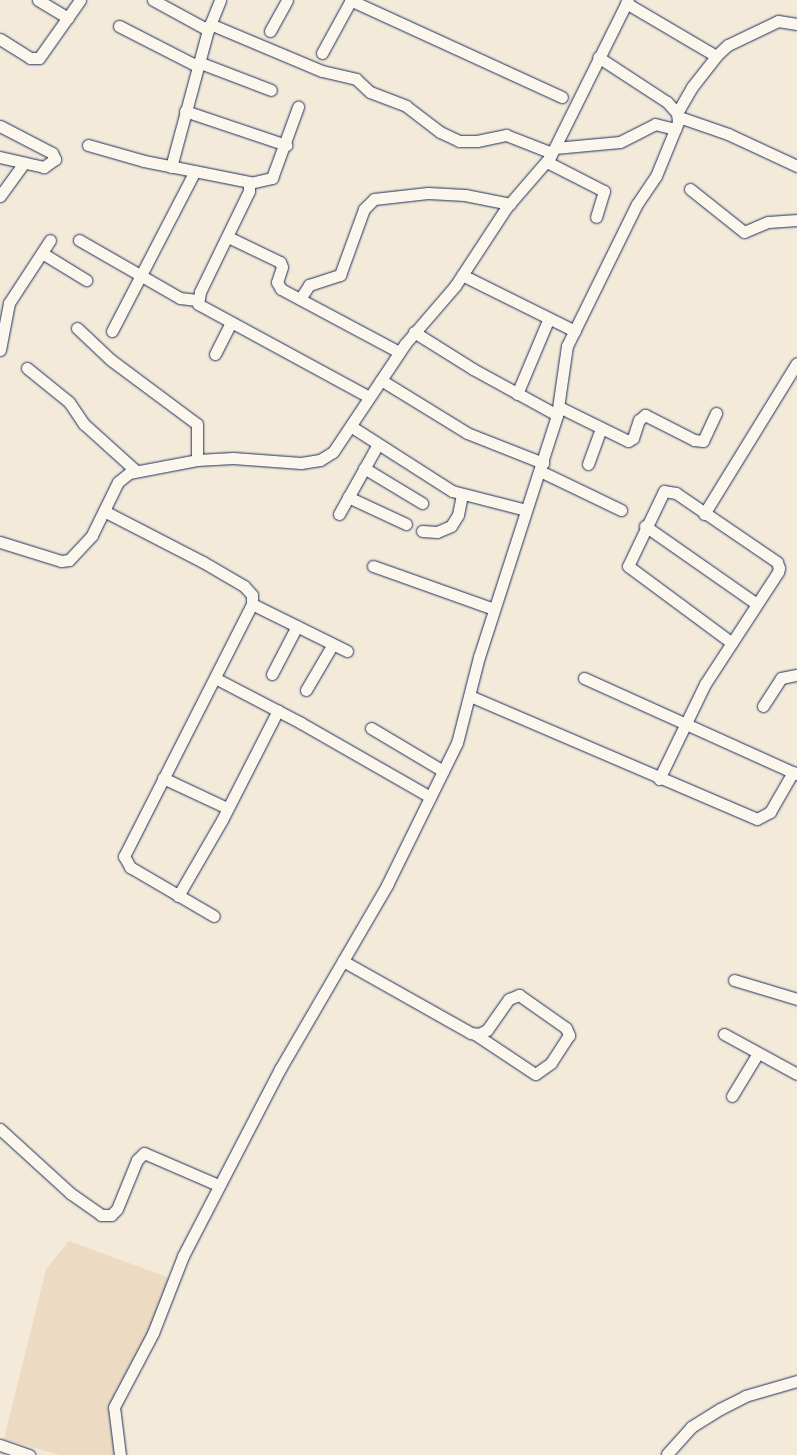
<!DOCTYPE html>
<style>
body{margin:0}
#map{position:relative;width:797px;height:1455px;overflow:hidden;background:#f4ead9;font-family:Sriracha,sans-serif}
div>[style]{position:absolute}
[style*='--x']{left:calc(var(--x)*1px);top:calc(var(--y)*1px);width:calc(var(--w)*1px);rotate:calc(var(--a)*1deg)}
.built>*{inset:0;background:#ecdac2}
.roads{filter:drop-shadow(0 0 1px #1b2f5e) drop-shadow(0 0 1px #1b2f5e)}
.minor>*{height:11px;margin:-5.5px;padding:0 5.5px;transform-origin:5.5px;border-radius:5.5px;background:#fbf7ec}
span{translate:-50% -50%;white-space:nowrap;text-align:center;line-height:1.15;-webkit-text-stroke:4px #fbf7ec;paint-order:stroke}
</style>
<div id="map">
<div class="built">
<i style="clip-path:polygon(69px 1241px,172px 1279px,123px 1387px,118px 1414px,119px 1455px,60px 1455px,4px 1439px,46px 1269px)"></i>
</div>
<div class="roads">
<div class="minor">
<i style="--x:38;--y:0;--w:35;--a:31"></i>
<i style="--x:153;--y:0;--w:63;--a:28.6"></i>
<i style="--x:350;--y:0;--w:233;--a:24.6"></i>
<i style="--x:626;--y:3;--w:104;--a:30.5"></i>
<i style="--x:210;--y:24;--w:121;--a:22.8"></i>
<i style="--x:322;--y:71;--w:35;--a:13"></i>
<i style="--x:356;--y:79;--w:19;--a:43"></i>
<i style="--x:370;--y:92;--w:39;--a:21"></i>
<i style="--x:406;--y:106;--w:43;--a:37.4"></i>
<i style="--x:440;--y:132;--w:21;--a:25"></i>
<i style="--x:459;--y:141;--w:18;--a:0"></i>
<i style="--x:477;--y:141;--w:30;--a:-12"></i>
<i style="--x:506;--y:135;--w:49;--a:21.4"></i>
<i style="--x:119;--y:26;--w:88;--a:27.1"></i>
<i style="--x:270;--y:31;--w:35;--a:-61"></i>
<i style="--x:0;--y:39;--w:36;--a:32"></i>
<i style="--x:30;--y:58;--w:9;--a:0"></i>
<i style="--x:39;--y:58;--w:71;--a:-54.7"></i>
<i style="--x:322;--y:53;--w:60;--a:-61.3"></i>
<i style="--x:198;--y:62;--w:78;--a:21"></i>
<i style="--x:185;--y:111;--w:107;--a:18.6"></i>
<i style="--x:677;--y:113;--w:30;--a:-60"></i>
<i style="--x:692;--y:87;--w:39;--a:-52"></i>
<i style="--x:716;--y:56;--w:16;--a:-43"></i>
<i style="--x:728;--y:45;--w:55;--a:-25.6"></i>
<i style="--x:778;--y:21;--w:19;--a:9"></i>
<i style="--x:679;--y:117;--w:52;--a:19.1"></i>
<i style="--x:728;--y:134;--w:76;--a:24.9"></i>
<i style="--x:0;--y:126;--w:59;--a:27.4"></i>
<i style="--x:52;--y:153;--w:7;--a:63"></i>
<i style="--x:55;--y:159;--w:14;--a:144"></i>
<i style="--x:44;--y:167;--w:45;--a:-167.2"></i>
<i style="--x:88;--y:145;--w:58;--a:15.9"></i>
<i style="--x:144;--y:161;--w:107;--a:11.3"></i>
<i style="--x:249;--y:182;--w:9;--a:90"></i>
<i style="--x:249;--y:191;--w:112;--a:115.9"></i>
<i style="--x:200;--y:292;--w:12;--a:99"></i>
<i style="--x:198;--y:304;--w:195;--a:28.5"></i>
<i style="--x:555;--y:148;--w:65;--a:-5.3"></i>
<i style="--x:620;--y:142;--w:39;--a:-27"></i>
<i style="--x:655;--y:124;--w:21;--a:14"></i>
<i style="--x:547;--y:162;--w:64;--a:27"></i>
<i style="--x:604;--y:191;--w:27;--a:107"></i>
<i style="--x:171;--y:167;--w:142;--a:-74.9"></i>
<i style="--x:208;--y:30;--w:32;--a:-68"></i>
<i style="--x:250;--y:183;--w:23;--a:-13"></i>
<i style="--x:272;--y:178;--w:76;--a:-69.9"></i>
<i style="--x:690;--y:189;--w:69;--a:38.5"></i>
<i style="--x:744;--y:232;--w:26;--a:-23"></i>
<i style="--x:768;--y:222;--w:29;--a:-4"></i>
<i style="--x:0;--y:196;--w:41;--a:-54"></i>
<i style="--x:228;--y:237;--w:58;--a:25.7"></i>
<i style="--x:280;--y:262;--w:5;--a:68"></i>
<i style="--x:282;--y:267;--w:16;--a:108"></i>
<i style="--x:277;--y:282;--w:8;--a:60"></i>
<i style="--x:281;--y:289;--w:134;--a:28.1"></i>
<i style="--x:79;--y:240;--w:116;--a:29.9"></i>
<i style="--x:180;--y:298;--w:17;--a:7"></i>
<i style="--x:42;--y:253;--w:52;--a:31.5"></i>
<i style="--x:462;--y:275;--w:126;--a:26.4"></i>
<i style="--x:300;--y:299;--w:17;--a:-57"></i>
<i style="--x:309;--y:285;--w:33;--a:-18"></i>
<i style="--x:340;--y:275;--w:70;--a:-70"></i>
<i style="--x:364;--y:209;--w:14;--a:-45"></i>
<i style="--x:374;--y:199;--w:54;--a:-6.3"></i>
<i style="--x:428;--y:193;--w:37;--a:3"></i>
<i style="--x:465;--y:195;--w:46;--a:11.3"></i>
<i style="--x:77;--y:328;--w:47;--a:43.3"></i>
<i style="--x:111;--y:360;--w:107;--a:36.7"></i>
<i style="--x:197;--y:424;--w:36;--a:90"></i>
<i style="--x:112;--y:331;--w:180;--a:-62.6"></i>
<i style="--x:414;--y:332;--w:70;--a:32.1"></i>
<i style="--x:473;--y:369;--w:96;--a:28.7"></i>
<i style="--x:0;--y:350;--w:48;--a:-79.2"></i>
<i style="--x:9;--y:303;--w:75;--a:-56.9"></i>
<i style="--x:215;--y:354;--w:35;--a:-63"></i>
<i style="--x:27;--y:368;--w:54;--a:39"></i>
<i style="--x:69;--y:402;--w:27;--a:56"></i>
<i style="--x:84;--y:424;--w:70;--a:42.1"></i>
<i style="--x:381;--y:380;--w:101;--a:31.6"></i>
<i style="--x:467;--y:433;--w:82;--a:21.5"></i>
<i style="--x:517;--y:394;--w:82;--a:-67.2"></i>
<i style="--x:559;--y:407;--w:77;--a:26.2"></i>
<i style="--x:628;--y:441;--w:6;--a:-31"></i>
<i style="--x:633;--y:438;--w:19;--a:-72"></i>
<i style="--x:639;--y:420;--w:8;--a:-40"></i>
<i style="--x:645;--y:415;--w:55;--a:27"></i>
<i style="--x:694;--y:440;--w:9;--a:6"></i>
<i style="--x:703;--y:441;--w:31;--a:-65"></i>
<i style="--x:352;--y:427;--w:119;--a:32.6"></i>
<i style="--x:452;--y:491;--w:76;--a:14.4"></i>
<i style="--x:588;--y:464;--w:38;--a:-70"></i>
<i style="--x:364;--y:468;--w:68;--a:31.1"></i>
<i style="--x:540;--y:471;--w:90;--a:25.7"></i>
<i style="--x:348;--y:497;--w:64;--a:25"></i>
<i style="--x:104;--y:511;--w:111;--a:27.3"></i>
<i style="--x:203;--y:562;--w:48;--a:30.3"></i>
<i style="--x:244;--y:586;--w:12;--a:48"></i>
<i style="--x:252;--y:595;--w:9;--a:90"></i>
<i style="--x:252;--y:604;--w:283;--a:116.9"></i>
<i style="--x:124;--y:856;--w:13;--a:61"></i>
<i style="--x:130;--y:867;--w:97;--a:30.3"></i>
<i style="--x:339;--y:514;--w:80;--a:-60.9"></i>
<i style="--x:704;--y:514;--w:177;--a:-58.4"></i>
<i style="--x:645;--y:526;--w:136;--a:34.9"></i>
<i style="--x:422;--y:531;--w:15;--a:4"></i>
<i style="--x:437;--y:532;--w:15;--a:-23"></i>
<i style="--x:451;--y:526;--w:13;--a:-58"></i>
<i style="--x:458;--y:515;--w:21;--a:-79"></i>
<i style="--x:0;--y:542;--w:64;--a:17.3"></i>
<i style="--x:61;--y:561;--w:8;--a:-7"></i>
<i style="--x:69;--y:560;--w:34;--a:-47"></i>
<i style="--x:92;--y:535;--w:59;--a:-63.9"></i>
<i style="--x:118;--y:482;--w:14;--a:-39"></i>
<i style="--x:129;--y:473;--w:69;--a:-10.8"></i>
<i style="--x:197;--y:460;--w:36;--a:-3"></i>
<i style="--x:233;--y:458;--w:68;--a:4.2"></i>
<i style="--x:301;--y:463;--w:19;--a:-9"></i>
<i style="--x:320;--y:460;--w:15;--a:-32"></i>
<i style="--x:333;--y:452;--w:130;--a:-56.3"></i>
<i style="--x:405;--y:344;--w:77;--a:-49.2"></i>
<i style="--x:455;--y:286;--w:93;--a:-56.8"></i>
<i style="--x:506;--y:208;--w:67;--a:-49.2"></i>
<i style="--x:550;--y:157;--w:175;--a:-63.6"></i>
<i style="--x:373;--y:566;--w:128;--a:19.6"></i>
<i style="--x:252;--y:604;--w:106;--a:26.3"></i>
<i style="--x:272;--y:674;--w:54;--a:-62.5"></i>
<i style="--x:215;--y:678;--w:97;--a:27.6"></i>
<i style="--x:301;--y:723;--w:149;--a:29.8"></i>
<i style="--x:584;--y:678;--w:234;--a:24.3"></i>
<i style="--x:306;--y:690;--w:53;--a:-59.6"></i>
<i style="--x:470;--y:696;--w:312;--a:23.2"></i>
<i style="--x:757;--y:819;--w:15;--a:-28"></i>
<i style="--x:770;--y:812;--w:46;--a:-60.1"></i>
<i style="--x:763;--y:706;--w:33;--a:-57"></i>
<i style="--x:781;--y:678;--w:16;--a:-11"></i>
<i style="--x:371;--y:728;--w:84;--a:30.8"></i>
<i style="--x:163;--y:778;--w:71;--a:25.1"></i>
<i style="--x:659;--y:779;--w:106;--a:-64.2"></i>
<i style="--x:705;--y:684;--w:134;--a:-56.9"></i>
<i style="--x:778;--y:572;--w:4;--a:-76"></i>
<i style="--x:779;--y:568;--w:6;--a:-108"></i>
<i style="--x:777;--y:562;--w:122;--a:-145.7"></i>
<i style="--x:676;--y:493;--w:12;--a:-171"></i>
<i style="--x:664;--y:491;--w:83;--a:115.6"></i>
<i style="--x:628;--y:566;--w:129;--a:36.5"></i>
<i style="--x:178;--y:896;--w:88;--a:-59.9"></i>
<i style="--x:222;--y:820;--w:123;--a:-63"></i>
<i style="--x:343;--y:961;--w:147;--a:29.4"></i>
<i style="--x:471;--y:1033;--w:8;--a:7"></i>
<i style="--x:479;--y:1034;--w:9;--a:-27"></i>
<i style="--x:487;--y:1030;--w:38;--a:-55"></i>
<i style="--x:509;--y:999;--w:11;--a:-22"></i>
<i style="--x:519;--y:995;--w:57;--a:35.1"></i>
<i style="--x:566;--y:1028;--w:8;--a:67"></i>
<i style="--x:569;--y:1035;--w:33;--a:123"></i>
<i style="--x:551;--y:1063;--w:19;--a:145"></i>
<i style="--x:535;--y:1074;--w:72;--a:-146.3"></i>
<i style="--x:734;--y:980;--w:66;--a:16.8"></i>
<i style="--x:724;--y:1034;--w:83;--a:28.7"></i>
<i style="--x:732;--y:1096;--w:50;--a:-58.8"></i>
<i style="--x:0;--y:1129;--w:95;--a:42.4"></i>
<i style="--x:70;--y:1193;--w:38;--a:35"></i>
<i style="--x:101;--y:1215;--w:10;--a:0"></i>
<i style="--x:111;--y:1215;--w:8;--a:-45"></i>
<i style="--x:117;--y:1209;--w:53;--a:-67.8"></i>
<i style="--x:137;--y:1160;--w:10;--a:-45"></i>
<i style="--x:144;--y:1153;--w:81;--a:23.4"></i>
<i style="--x:0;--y:1445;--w:31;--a:19"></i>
<i style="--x:667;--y:1454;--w:36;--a:-48"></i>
<i style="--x:691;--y:1427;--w:34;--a:-32"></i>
<i style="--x:720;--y:1409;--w:28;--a:-27"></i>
<i style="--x:745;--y:1396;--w:54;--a:-16.1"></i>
<i style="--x:120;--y:1455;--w:48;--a:-97.1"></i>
<i style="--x:114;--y:1407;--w:84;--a:-62.2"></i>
<i style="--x:153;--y:1333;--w:83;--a:-68.7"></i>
<i style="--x:183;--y:1256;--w:211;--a:-62.6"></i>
<i style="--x:280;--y:1069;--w:213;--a:-59.8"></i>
<i style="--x:387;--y:885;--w:158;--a:-63.8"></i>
<i style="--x:457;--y:743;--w:89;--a:-75.7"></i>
<i style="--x:479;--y:657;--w:254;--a:-72.1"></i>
<i style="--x:557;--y:415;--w:70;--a:-81.8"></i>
<i style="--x:567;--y:346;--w:158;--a:-63.8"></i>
<i style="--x:637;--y:204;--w:34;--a:-56"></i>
<i style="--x:656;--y:176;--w:58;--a:-67.8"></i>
<i style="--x:678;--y:122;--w:9;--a:-96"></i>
<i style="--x:677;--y:113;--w:15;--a:-132"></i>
<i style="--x:667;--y:102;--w:82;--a:-146.9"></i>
</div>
</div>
</div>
